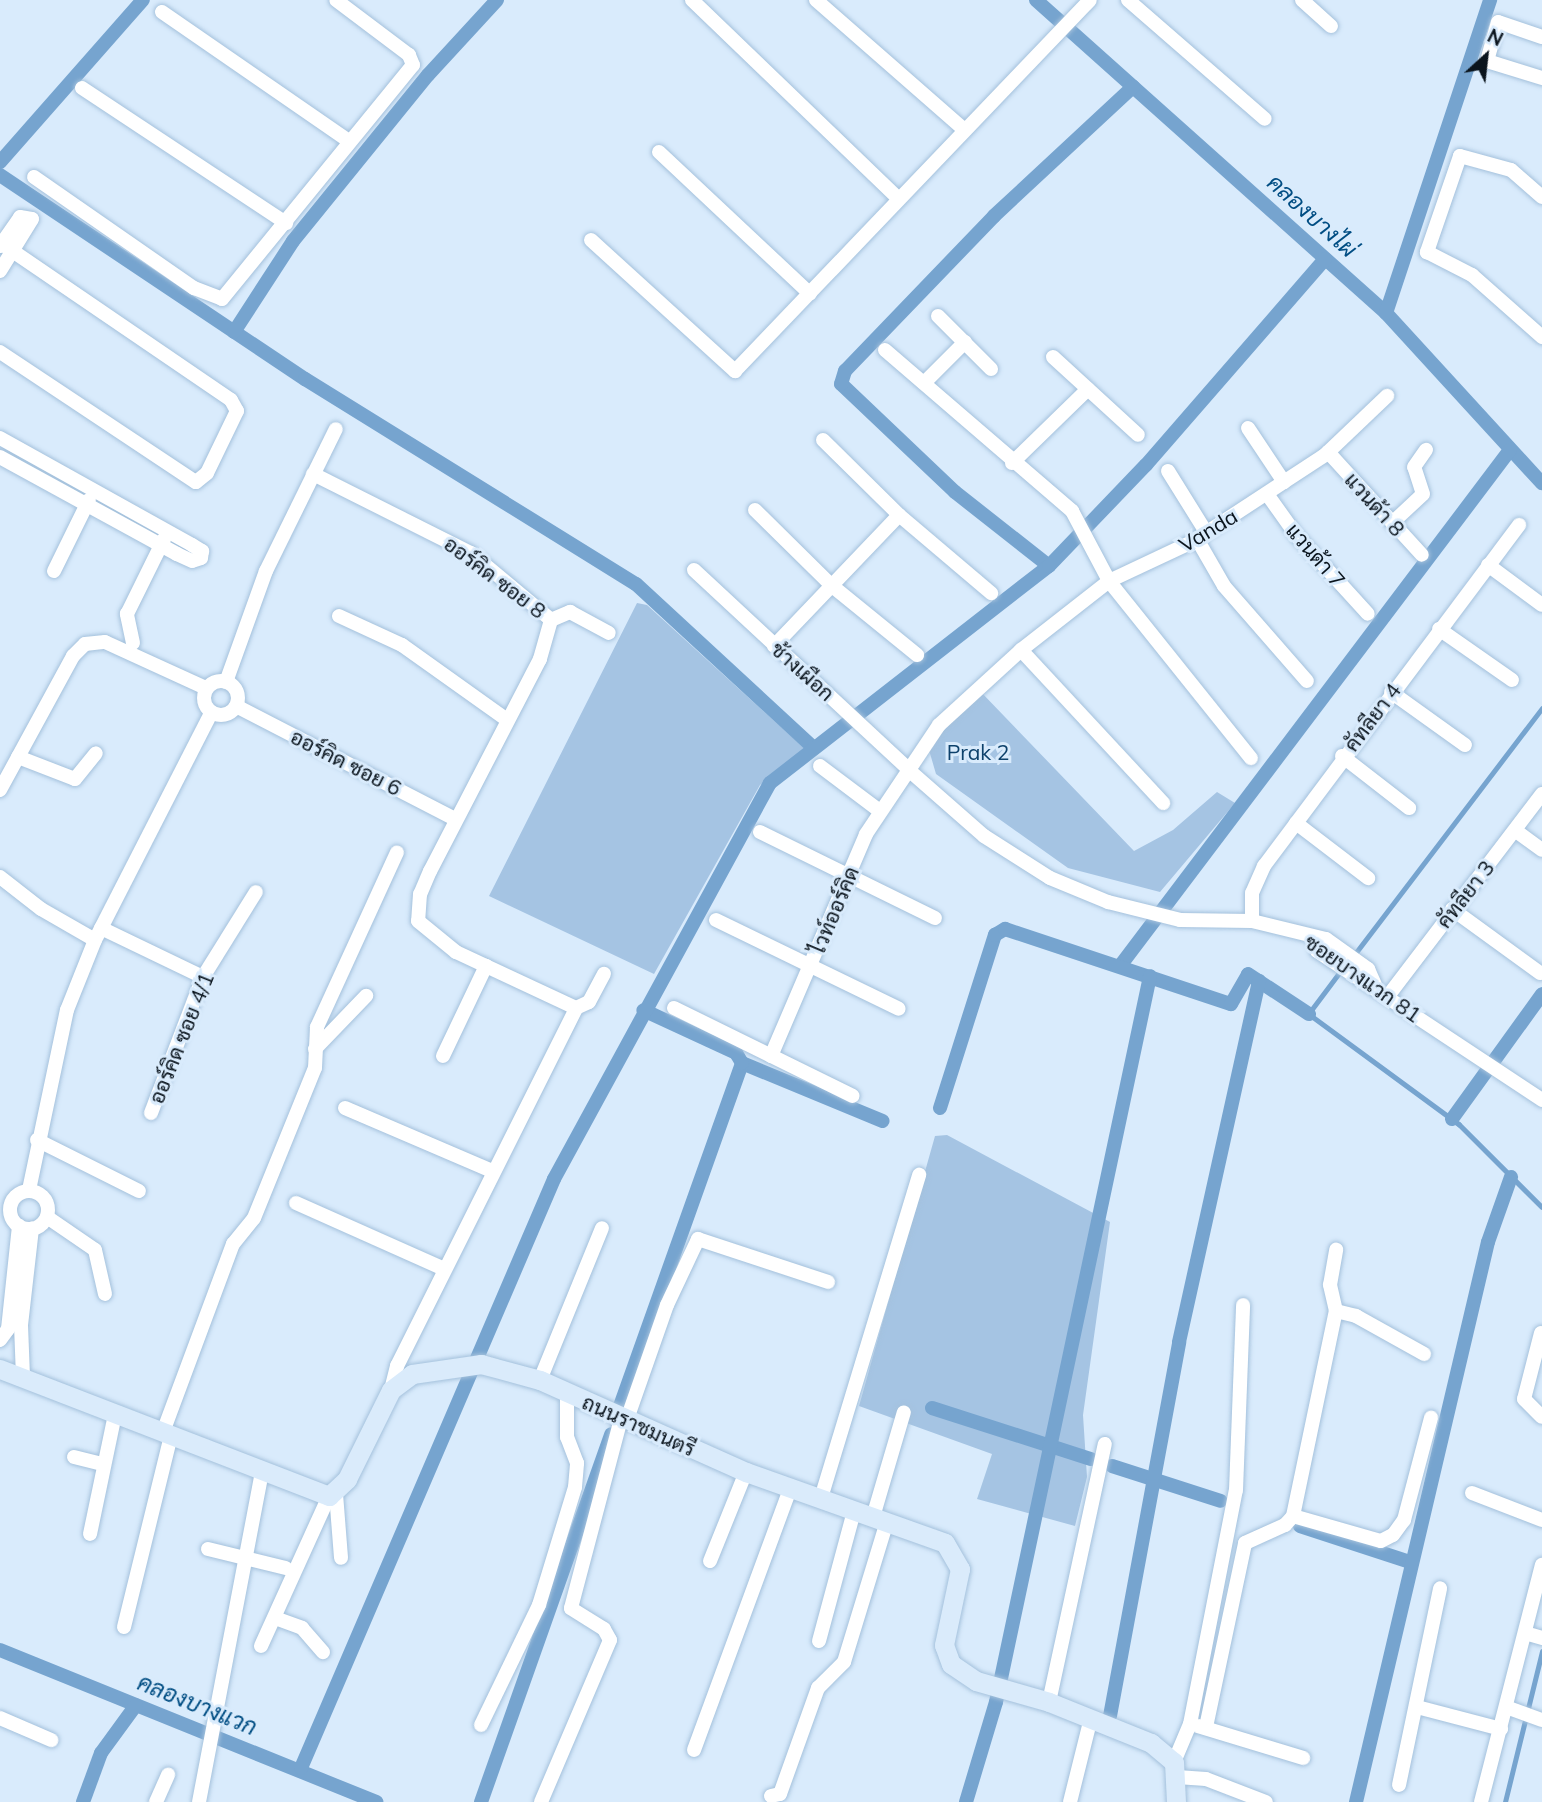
<!DOCTYPE html>
<meta charset="utf-8">
<style>
body{margin:0}
#map{position:relative;width:1542px;height:1802px;overflow:hidden;background:#d9ebfc;font-family:Mulish,Sarabun,sans-serif}
div>[style]{position:absolute}
[style*='--x']{left:calc(var(--x)*1px);top:calc(var(--y)*1px);width:calc(var(--w)*1px);rotate:calc(var(--a)*1deg)}
.green>*{inset:0;background:#a5c4e3}
.stream>*{height:4.5px;margin:-2.25px;padding:0 2.25px;transform-origin:2.25px;border-radius:2.25px;background:#76a4cf}
.canal>*{height:14px;margin:-7px;padding:0 7px;transform-origin:7px;border-radius:7px;background:#76a4cf}
.roads{filter:drop-shadow(0 0 2px #a4c1dc) drop-shadow(0 0 2px #a4c1dc)}
.street>*{height:14px;margin:-7px;padding:0 7px;transform-origin:7px;border-radius:7px;background:#fff}
.street>.ring{margin:-7px;padding:0;box-sizing:content-box;background:none;border:14px solid #fff;border-radius:50%}
.secondary>*{height:19px;margin:-9.5px;padding:0 9.5px;transform-origin:9.5px;border-radius:9.5px;background:#daebfb}
span{translate:-50% -50%;white-space:nowrap;text-align:center;line-height:1.15;-webkit-text-stroke:6px #d9ebfc;paint-order:stroke}
.street-label{font-size:21px;color:#0a141d}
.park-label{font-size:21px;color:#0d416b}
.water-label{font-size:23px;color:#004d83;font-style:italic}
.north{position:absolute;left:1451px;top:21px;width:70px;height:70px;-webkit-text-stroke:5px #d9ebfc;paint-order:stroke;rotate:27deg;font-size:19px;font-weight:700;line-height:28px;text-align:center;color:#0a141d}
.north::after{content:'';display:block;margin:auto;width:24px;height:32px;background:#0a141d;clip-path:polygon(50% 0,100% 100%,50% 72%,0 100%)}
</style>
<div id="map">
<div class="green">
<i style="clip-path:polygon(637px 603px,647px 605px,805px 749px,760px 785px,654px 974px,489px 896px)"></i>
<i style="clip-path:polygon(979px 690px,1134px 851px,1173px 830px,1217px 792px,1235px 803px,1160px 892px,1068px 868px,936px 774px,929px 750px,944px 718px)"></i>
<i style="clip-path:polygon(947px 1135px,1110px 1222px,1083px 1415px,1087px 1477px,1075px 1526px,977px 1499px,992px 1454px,859px 1406px,935px 1136px)"></i>
</div>
<div class="stream">
<i style="--x:1354;--y:955;--w:310;--a:-52.7"></i>
<i style="--x:1342;--y:970;--w:55;--a:126.9"></i>
<i style="--x:1309;--y:1014;--w:186;--a:36.3"></i>
<i style="--x:1459;--y:1124;--w:117;--a:45"></i>
<i style="--x:1505;--y:1802;--w:155;--a:-76.2"></i>
</div>
<div class="canal">
<i style="--x:1036;--y:0;--w:470;--a:41.8"></i>
<i style="--x:1386;--y:313;--w:231;--a:47.5"></i>
<i style="--x:0;--y:162;--w:216;--a:-48.6"></i>
<i style="--x:0;--y:175;--w:367;--a:33.8"></i>
<i style="--x:305;--y:379;--w:389;--a:31.8"></i>
<i style="--x:636;--y:584;--w:242;--a:42.7"></i>
<i style="--x:1386;--y:313;--w:330;--a:-71.6"></i>
<i style="--x:234;--y:332;--w:108;--a:-57"></i>
<i style="--x:293;--y:241;--w:214;--a:-50.9"></i>
<i style="--x:428;--y:75;--w:102;--a:-47.4"></i>
<i style="--x:1049;--y:566;--w:120;--a:-141.8"></i>
<i style="--x:955;--y:492;--w:157;--a:-136.5"></i>
<i style="--x:841;--y:384;--w:14;--a:-73"></i>
<i style="--x:845;--y:371;--w:215;--a:-46.1"></i>
<i style="--x:994;--y:216;--w:190;--a:-42.9"></i>
<i style="--x:1120;--y:966;--w:647;--a:-52.92"></i>
<i style="--x:742;--y:1063;--w:152;--a:22.4"></i>
<i style="--x:940;--y:1108;--w:182;--a:-72.4"></i>
<i style="--x:995;--y:935;--w:12;--a:-31"></i>
<i style="--x:1005;--y:929;--w:238;--a:18.4"></i>
<i style="--x:1231;--y:1004;--w:34;--a:-60"></i>
<i style="--x:1248;--y:974;--w:73;--a:33.3"></i>
<i style="--x:1452;--y:1119;--w:154;--a:-54.2"></i>
<i style="--x:620;--y:1406;--w:364;--a:-70.4"></i>
<i style="--x:742;--y:1063;--w:12;--a:-121"></i>
<i style="--x:736;--y:1053;--w:102;--a:-155.2"></i>
<i style="--x:932;--y:1408;--w:167;--a:17.8"></i>
<i style="--x:1112;--y:1466;--w:114;--a:17.8"></i>
<i style="--x:1300;--y:1526;--w:116;--a:18.1"></i>
<i style="--x:0;--y:1650;--w:406;--a:22"></i>
<i style="--x:1110;--y:1716;--w:380;--a:-79.5"></i>
<i style="--x:1179;--y:1342;--w:370;--a:-77.5"></i>
<i style="--x:301;--y:1768;--w:641;--a:-66.75"></i>
<i style="--x:554;--y:1179;--w:451;--a:-61.4"></i>
<i style="--x:770;--y:783;--w:353;--a:-37.9"></i>
<i style="--x:1049;--y:566;--w:140;--a:-46.2"></i>
<i style="--x:1146;--y:465;--w:273;--a:-49"></i>
<i style="--x:83;--y:1802;--w:52;--a:-69.8"></i>
<i style="--x:101;--y:1753;--w:59;--a:-53.9"></i>
<i style="--x:481;--y:1802;--w:390;--a:-70.5"></i>
<i style="--x:966;--y:1802;--w:104;--a:-73.3"></i>
<i style="--x:996;--y:1702;--w:742;--a:-78.02"></i>
<i style="--x:1356;--y:1802;--w:575;--a:-76.74"></i>
<i style="--x:1488;--y:1242;--w:69;--a:-70.5"></i>
</div>
<div class="roads">
<div class="street">
<i style="--x:692;--y:0;--w:287;--a:43.9"></i>
<i style="--x:816;--y:0;--w:194;--a:41.2"></i>
<i style="--x:1128;--y:0;--w:181;--a:41"></i>
<i style="--x:1302;--y:0;--w:39;--a:42"></i>
<i style="--x:162;--y:12;--w:227;--a:34.6"></i>
<i style="--x:1542;--y:37;--w:46;--a:-161.2"></i>
<i style="--x:1498;--y:22;--w:41;--a:105.8"></i>
<i style="--x:1487;--y:61;--w:58;--a:17.2"></i>
<i style="--x:82;--y:88;--w:245;--a:33.5"></i>
<i style="--x:659;--y:152;--w:207;--a:43.2"></i>
<i style="--x:34;--y:177;--w:195;--a:34.8"></i>
<i style="--x:194;--y:288;--w:30;--a:21"></i>
<i style="--x:222;--y:299;--w:302;--a:-50.8"></i>
<i style="--x:413;--y:65;--w:11;--a:-112"></i>
<i style="--x:409;--y:55;--w:91;--a:-143"></i>
<i style="--x:1542;--y:197;--w:41;--a:-138.9"></i>
<i style="--x:1511;--y:170;--w:53;--a:-164.6"></i>
<i style="--x:1460;--y:156;--w:102;--a:109"></i>
<i style="--x:1427;--y:252;--w:51;--a:27.1"></i>
<i style="--x:1472;--y:275;--w:94;--a:41.5"></i>
<i style="--x:591;--y:240;--w:195;--a:42.3"></i>
<i style="--x:735;--y:371;--w:513;--a:-46.26"></i>
<i style="--x:0;--y:246;--w:35;--a:-55"></i>
<i style="--x:20;--y:217;--w:12;--a:9"></i>
<i style="--x:32;--y:219;--w:61;--a:121.6"></i>
<i style="--x:938;--y:316;--w:75;--a:45"></i>
<i style="--x:885;--y:350;--w:247;--a:40.7"></i>
<i style="--x:1072;--y:511;--w:79;--a:62.1"></i>
<i style="--x:1109;--y:581;--w:227;--a:51.3"></i>
<i style="--x:0;--y:352;--w:235;--a:33.6"></i>
<i style="--x:196;--y:482;--w:14;--a:-39"></i>
<i style="--x:207;--y:473;--w:69;--a:-64.2"></i>
<i style="--x:237;--y:411;--w:13;--a:-119"></i>
<i style="--x:231;--y:400;--w:277;--a:-145.7"></i>
<i style="--x:1053;--y:357;--w:115;--a:42.5"></i>
<i style="--x:924;--y:383;--w:58;--a:-45"></i>
<i style="--x:1248;--y:428;--w:65;--a:56.3"></i>
<i style="--x:0;--y:438;--w:220;--a:29.1"></i>
<i style="--x:192;--y:545;--w:12;--a:31"></i>
<i style="--x:202;--y:551;--w:7;--a:98"></i>
<i style="--x:201;--y:558;--w:9;--a:162"></i>
<i style="--x:192;--y:561;--w:17;--a:-155"></i>
<i style="--x:177;--y:554;--w:202;--a:-151.3"></i>
<i style="--x:823;--y:440;--w:107;--a:44.6"></i>
<i style="--x:899;--y:515;--w:121;--a:40.3"></i>
<i style="--x:1328;--y:452;--w:139;--a:47.6"></i>
<i style="--x:1012;--y:463;--w:106;--a:-44.2"></i>
<i style="--x:1168;--y:471;--w:72;--a:58.1"></i>
<i style="--x:313;--y:474;--w:177;--a:26.6"></i>
<i style="--x:471;--y:553;--w:104;--a:39.9"></i>
<i style="--x:551;--y:620;--w:41;--a:105.8"></i>
<i style="--x:540;--y:659;--w:239;--a:117.4"></i>
<i style="--x:430;--y:871;--w:25;--a:113"></i>
<i style="--x:420;--y:894;--w:27;--a:94"></i>
<i style="--x:418;--y:921;--w:49;--a:39.2"></i>
<i style="--x:456;--y:952;--w:132;--a:25"></i>
<i style="--x:576;--y:1008;--w:14;--a:-25"></i>
<i style="--x:589;--y:1002;--w:32;--a:-62"></i>
<i style="--x:1267;--y:494;--w:52;--a:54.5"></i>
<i style="--x:1297;--y:536;--w:105;--a:47.7"></i>
<i style="--x:755;--y:510;--w:107;--a:44.6"></i>
<i style="--x:831;--y:585;--w:111;--a:39.1"></i>
<i style="--x:1392;--y:523;--w:42;--a:-43.1"></i>
<i style="--x:1423;--y:494;--w:28;--a:-108"></i>
<i style="--x:1414;--y:467;--w:21;--a:-55"></i>
<i style="--x:1197;--y:539;--w:54;--a:60.1"></i>
<i style="--x:1224;--y:586;--w:126;--a:48.9"></i>
<i style="--x:1488;--y:565;--w:67;--a:36.5"></i>
<i style="--x:694;--y:570;--w:296;--a:42.9"></i>
<i style="--x:911;--y:772;--w:97;--a:41.2"></i>
<i style="--x:984;--y:836;--w:78;--a:32.5"></i>
<i style="--x:1050;--y:878;--w:63;--a:22.5"></i>
<i style="--x:1108;--y:902;--w:74;--a:14"></i>
<i style="--x:1180;--y:920;--w:72;--a:0.8"></i>
<i style="--x:1252;--y:921;--w:76;--a:13.7"></i>
<i style="--x:1326;--y:939;--w:52;--a:35.5"></i>
<i style="--x:1368;--y:969;--w:17;--a:66"></i>
<i style="--x:54;--y:571;--w:79;--a:-63.8"></i>
<i style="--x:339;--y:616;--w:69;--a:24.7"></i>
<i style="--x:402;--y:645;--w:129;--a:35.5"></i>
<i style="--x:551;--y:620;--w:21;--a:-23"></i>
<i style="--x:570;--y:612;--w:44;--a:28.3"></i>
<i style="--x:1439;--y:629;--w:89;--a:34.9"></i>
<i style="--x:133;--y:643;--w:30;--a:-102"></i>
<i style="--x:127;--y:614;--w:84;--a:-63.7"></i>
<i style="--x:774;--y:646;--w:181;--a:-46.3"></i>
<i style="--x:1021;--y:650;--w:209;--a:47.1"></i>
<i class="ring" style="left:204px;top:681px;width:20px;height:20px"></i>
<i style="--x:226;--y:682;--w:118;--a:-70.2"></i>
<i style="--x:266;--y:571;--w:158;--a:-63.8"></i>
<i style="--x:1391;--y:692;--w:91;--a:35.6"></i>
<i style="--x:236;--y:706;--w:246;--a:27.3"></i>
<i style="--x:1342;--y:756;--w:85;--a:37.8"></i>
<i style="--x:18;--y:757;--w:61;--a:21.1"></i>
<i style="--x:75;--y:779;--w:33;--a:-51"></i>
<i style="--x:820;--y:766;--w:75;--a:36.9"></i>
<i style="--x:0;--y:790;--w:153;--a:-61.4"></i>
<i style="--x:73;--y:656;--w:17;--a:-45"></i>
<i style="--x:85;--y:644;--w:20;--a:-6"></i>
<i style="--x:105;--y:642;--w:111;--a:24.5"></i>
<i style="--x:1296;--y:823;--w:91;--a:37.4"></i>
<i style="--x:1516;--y:831;--w:32;--a:36"></i>
<i style="--x:760;--y:832;--w:195;--a:26.2"></i>
<i style="--x:0;--y:877;--w:52;--a:38"></i>
<i style="--x:41;--y:909;--w:62;--a:29.9"></i>
<i style="--x:1452;--y:909;--w:109;--a:36"></i>
<i style="--x:716;--y:920;--w:203;--a:25.9"></i>
<i style="--x:1252;--y:921;--w:28;--a:-90"></i>
<i style="--x:1252;--y:893;--w:30;--a:-66"></i>
<i style="--x:1264;--y:866;--w:426;--a:-53.2"></i>
<i style="--x:101;--y:928;--w:113;--a:25.7"></i>
<i style="--x:1314;--y:939;--w:12;--a:76"></i>
<i style="--x:1317;--y:951;--w:270;--a:33.5"></i>
<i style="--x:1388;--y:996;--w:254;--a:-52.7"></i>
<i style="--x:674;--y:1008;--w:199;--a:26.2"></i>
<i style="--x:315;--y:1049;--w:74;--a:-46.1"></i>
<i style="--x:443;--y:1056;--w:100;--a:-64.5"></i>
<i style="--x:771;--y:1056;--w:241;--a:-66.8"></i>
<i style="--x:866;--y:834;--w:131;--a:-56.2"></i>
<i style="--x:939;--y:725;--w:111;--a:-42.4"></i>
<i style="--x:1021;--y:650;--w:112;--a:-38.1"></i>
<i style="--x:1109;--y:581;--w:92;--a:-25.2"></i>
<i style="--x:1192;--y:542;--w:159;--a:-33.2"></i>
<i style="--x:1325;--y:455;--w:86;--a:-43.6"></i>
<i style="--x:345;--y:1108;--w:160;--a:23.2"></i>
<i style="--x:151;--y:1113;--w:146;--a:-69.1"></i>
<i style="--x:203;--y:977;--w:100;--a:-58.1"></i>
<i style="--x:37;--y:1140;--w:114;--a:26.6"></i>
<i style="--x:29;--y:1190;--w:184;--a:-78.1"></i>
<i style="--x:67;--y:1010;--w:75;--a:-68.2"></i>
<i style="--x:95;--y:940;--w:255;--a:-62.9"></i>
<i class="ring" style="left:10px;top:1191px;width:24px;height:24px"></i>
<i style="--x:296;--y:1203;--w:162;--a:24"></i>
<i style="--x:47;--y:1217;--w:58;--a:34.5"></i>
<i style="--x:95;--y:1250;--w:45;--a:77.2"></i>
<i style="--x:1336;--y:1311;--w:27;--a:-103"></i>
<i style="--x:1330;--y:1285;--w:36;--a:-80"></i>
<i style="--x:1541;--y:1333;--w:68;--a:104.4"></i>
<i style="--x:1524;--y:1399;--w:25;--a:45"></i>
<i style="--x:0;--y:1340;--w:14;--a:-54"></i>
<i style="--x:8;--y:1329;--w:104;--a:-83.9"></i>
<i style="--x:23;--y:1377;--w:52;--a:-92.2"></i>
<i style="--x:21;--y:1325;--w:97;--a:-83.5"></i>
<i style="--x:540;--y:1380;--w:164;--a:-67.8"></i>
<i style="--x:391;--y:1390;--w:25;--a:-76"></i>
<i style="--x:397;--y:1366;--w:400;--a:-63.4"></i>
<i style="--x:626;--y:1422;--w:124;--a:-70.7"></i>
<i style="--x:667;--y:1305;--w:73;--a:-64.8"></i>
<i style="--x:698;--y:1239;--w:137;--a:18.3"></i>
<i style="--x:163;--y:1432;--w:201;--a:-69.6"></i>
<i style="--x:233;--y:1244;--w:33;--a:-51"></i>
<i style="--x:254;--y:1218;--w:162;--a:-67.9"></i>
<i style="--x:315;--y:1068;--w:41;--a:-87.2"></i>
<i style="--x:317;--y:1027;--w:192;--a:-65.4"></i>
<i style="--x:74;--y:1457;--w:30;--a:14"></i>
<i style="--x:1472;--y:1493;--w:75;--a:21.1"></i>
<i style="--x:336;--y:1494;--w:64;--a:85.5"></i>
<i style="--x:821;--y:1498;--w:338;--a:-73.1"></i>
<i style="--x:1293;--y:1516;--w:91;--a:15.9"></i>
<i style="--x:1381;--y:1541;--w:13;--a:-27"></i>
<i style="--x:1393;--y:1535;--w:19;--a:-54"></i>
<i style="--x:1404;--y:1520;--w:106;--a:-75.2"></i>
<i style="--x:873;--y:1517;--w:109;--a:-73.6"></i>
<i style="--x:90;--y:1534;--w:123;--a:-78.2"></i>
<i style="--x:208;--y:1549;--w:80;--a:13.7"></i>
<i style="--x:710;--y:1561;--w:96;--a:-68"></i>
<i style="--x:275;--y:1618;--w:29;--a:20"></i>
<i style="--x:302;--y:1628;--w:32;--a:49"></i>
<i style="--x:124;--y:1627;--w:197;--a:-76.2"></i>
<i style="--x:1525;--y:1633;--w:18;--a:16"></i>
<i style="--x:819;--y:1641;--w:135;--a:-74.9"></i>
<i style="--x:261;--y:1646;--w:165;--a:-65.6"></i>
<i style="--x:1049;--y:1702;--w:264;--a:-77.8"></i>
<i style="--x:1417;--y:1707;--w:87;--a:14.7"></i>
<i style="--x:1506;--y:1707;--w:38;--a:20"></i>
<i style="--x:0;--y:1718;--w:56;--a:23.3"></i>
<i style="--x:481;--y:1725;--w:133;--a:-64.2"></i>
<i style="--x:539;--y:1605;--w:123;--a:-73"></i>
<i style="--x:575;--y:1487;--w:24;--a:-85"></i>
<i style="--x:577;--y:1463;--w:28;--a:-111"></i>
<i style="--x:567;--y:1437;--w:45;--a:-90"></i>
<i style="--x:1198;--y:1726;--w:110;--a:16.9"></i>
<i style="--x:1206;--y:1727;--w:188;--a:-78"></i>
<i style="--x:1245;--y:1543;--w:44;--a:-24.2"></i>
<i style="--x:1285;--y:1525;--w:12;--a:-48"></i>
<i style="--x:1293;--y:1516;--w:209;--a:-78.2"></i>
<i style="--x:1336;--y:1311;--w:21;--a:14"></i>
<i style="--x:1356;--y:1316;--w:78;--a:29.2"></i>
<i style="--x:694;--y:1750;--w:278;--a:-69.8"></i>
<i style="--x:1174;--y:1762;--w:41;--a:-67.2"></i>
<i style="--x:1190;--y:1724;--w:238;--a:-78.9"></i>
<i style="--x:1236;--y:1490;--w:185;--a:-87.8"></i>
<i style="--x:1177;--y:1777;--w:29;--a:4"></i>
<i style="--x:1206;--y:1779;--w:64;--a:21"></i>
<i style="--x:1399;--y:1785;--w:201;--a:-78.2"></i>
<i style="--x:771;--y:1796;--w:9;--a:-13"></i>
<i style="--x:780;--y:1794;--w:113;--a:-70.3"></i>
<i style="--x:818;--y:1688;--w:37;--a:-45"></i>
<i style="--x:844;--y:1662;--w:147;--a:-73"></i>
<i style="--x:156;--y:1802;--w:30;--a:-66"></i>
<i style="--x:199;--y:1802;--w:336;--a:-79.2"></i>
<i style="--x:541;--y:1802;--w:176;--a:-66.9"></i>
<i style="--x:610;--y:1640;--w:13;--a:-119"></i>
<i style="--x:604;--y:1629;--w:39;--a:-148"></i>
<i style="--x:571;--y:1608;--w:196;--a:-75.2"></i>
<i style="--x:1070;--y:1802;--w:87;--a:-76"></i>
<i style="--x:1481;--y:1802;--w:245;--a:-75.6"></i>
</div>
<div class="secondary">
<i style="--x:0;--y:1369;--w:353;--a:21.1"></i>
<i style="--x:329;--y:1496;--w:25;--a:-43"></i>
<i style="--x:347;--y:1479;--w:99;--a:-63.7"></i>
<i style="--x:391;--y:1390;--w:26;--a:-37"></i>
<i style="--x:412;--y:1374;--w:70;--a:-8.2"></i>
<i style="--x:481;--y:1364;--w:61;--a:15.2"></i>
<i style="--x:540;--y:1380;--w:226;--a:24.1"></i>
<i style="--x:746;--y:1472;--w:211;--a:19.6"></i>
<i style="--x:945;--y:1543;--w:30;--a:60"></i>
<i style="--x:960;--y:1569;--w:78;--a:101.9"></i>
<i style="--x:944;--y:1645;--w:20;--a:70"></i>
<i style="--x:951;--y:1664;--w:30;--a:34"></i>
<i style="--x:976;--y:1681;--w:76;--a:16"></i>
<i style="--x:1049;--y:1702;--w:110;--a:21.9"></i>
<i style="--x:1151;--y:1743;--w:30;--a:40"></i>
<i style="--x:1174;--y:1762;--w:40;--a:87.1"></i>
</div>
</div>
<div class="street-label">
<span style="left:1375px;top:504px;rotate:48deg">แวนด้า 8</span>
<span style="left:1208px;top:530px;rotate:-31deg">Vanda</span>
<span style="left:1316px;top:555px;rotate:49deg">แวนด้า 7</span>
<span style="left:495px;top:577px;rotate:37deg">ออร์คิด ซอย 8</span>
<span style="left:803px;top:671px;rotate:42deg">ช้างเผือก</span>
<span style="left:1372px;top:717px;rotate:-53deg">คัทลียา 4</span>
<span style="left:346px;top:762px;rotate:27deg">ออร์คิด ซอย 6</span>
<span style="left:1465px;top:894px;rotate:-52deg">คัทลียา 3</span>
<span style="left:834px;top:910px;rotate:-67deg">ไวท์ออร์คิด</span>
<span style="left:1363px;top:978px;rotate:35deg">ซอยบางแวก 81</span>
<span style="left:181px;top:1038px;rotate:-68deg">ออร์คิด ซอย 4/1</span>
<span style="left:639px;top:1425px;rotate:24deg">ถนนราชมนตรี</span>
</div>
<div class="park-label">
<span style="left:978px;top:752px">Prak 2</span>
</div>
<div class="water-label">
<span style="left:1312px;top:216px;rotate:42deg">คลองบางไผ่</span>
<span style="left:197px;top:1705px;rotate:22deg">คลองบางแวก</span>
</div>
<div class="north">N</div>
</div>
